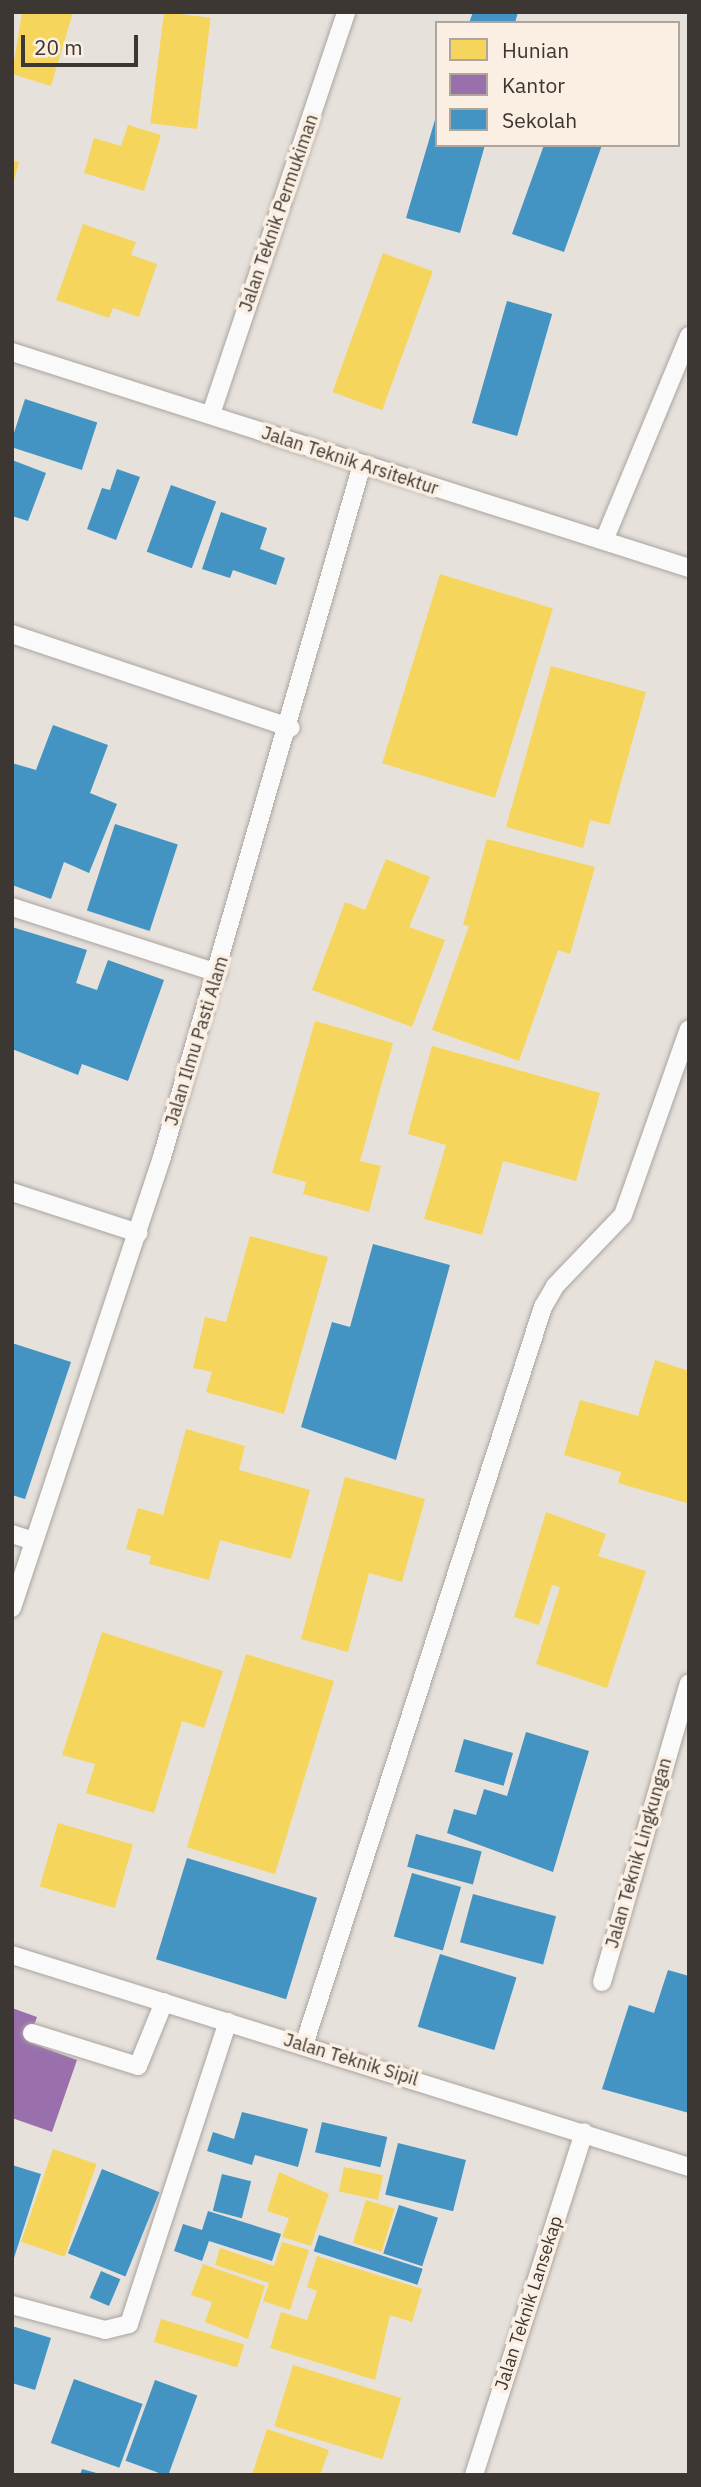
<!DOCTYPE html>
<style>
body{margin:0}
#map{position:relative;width:701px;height:2487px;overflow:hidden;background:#e7e1db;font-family:"IBM Plex Sans",sans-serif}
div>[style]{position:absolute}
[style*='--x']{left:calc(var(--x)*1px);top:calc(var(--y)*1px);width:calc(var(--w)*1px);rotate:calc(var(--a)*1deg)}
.homes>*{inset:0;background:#f6d55c;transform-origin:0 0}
.offices>*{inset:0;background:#9970ab}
.schools>*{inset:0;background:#4393c3;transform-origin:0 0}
.roads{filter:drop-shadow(0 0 2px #a9a4a0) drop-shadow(0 0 2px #a9a4a0)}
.lane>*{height:18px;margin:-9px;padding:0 9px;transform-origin:9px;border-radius:9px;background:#fbfafa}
span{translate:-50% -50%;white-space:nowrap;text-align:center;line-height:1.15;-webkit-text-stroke:7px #faefe2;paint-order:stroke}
.street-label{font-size:18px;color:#3c3732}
.frame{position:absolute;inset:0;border:14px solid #3c3732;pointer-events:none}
.legend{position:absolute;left:435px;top:21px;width:245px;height:126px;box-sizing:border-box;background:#faefe2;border:2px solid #aea59c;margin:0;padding:9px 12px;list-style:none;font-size:21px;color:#3c3732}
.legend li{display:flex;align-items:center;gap:14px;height:35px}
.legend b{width:35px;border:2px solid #aea59c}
.scale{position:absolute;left:21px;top:35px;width:117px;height:32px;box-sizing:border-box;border:4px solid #3c3732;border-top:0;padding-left:9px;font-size:21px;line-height:24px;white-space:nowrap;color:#3c3732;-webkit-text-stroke:5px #faefe2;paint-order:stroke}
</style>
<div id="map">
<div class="homes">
<i style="clip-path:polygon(22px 12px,73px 12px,51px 86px,12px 74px)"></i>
<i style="left:164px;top:12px;width:47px;height:112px;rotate:7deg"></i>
<i style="clip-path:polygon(128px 125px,161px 135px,144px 191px,84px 173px,94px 138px,121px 146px)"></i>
<i style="clip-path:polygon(12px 160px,19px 162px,13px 184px,12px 184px)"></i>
<i style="clip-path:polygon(83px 224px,136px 242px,131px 255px,157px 264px,139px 317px,113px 308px,109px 318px,56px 300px)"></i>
<i style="left:383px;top:253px;width:53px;height:148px;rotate:20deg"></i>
<i style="left:440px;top:574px;width:118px;height:198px;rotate:17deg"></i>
<i style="clip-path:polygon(551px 666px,646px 692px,609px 825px,590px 820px,583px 848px,506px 827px)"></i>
<i style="clip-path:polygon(487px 839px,595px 867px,570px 954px,558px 950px,519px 1061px,432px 1030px,469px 926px,463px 925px)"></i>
<i style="clip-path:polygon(386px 859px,430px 877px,409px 927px,445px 940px,412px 1027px,312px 990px,345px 902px,365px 910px)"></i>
<i style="clip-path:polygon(315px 1021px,393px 1043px,360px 1161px,381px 1166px,369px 1212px,303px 1194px,306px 1182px,272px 1173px)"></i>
<i style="clip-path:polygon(432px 1046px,600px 1093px,576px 1181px,503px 1161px,482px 1235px,424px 1219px,446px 1145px,408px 1134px)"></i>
<i style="clip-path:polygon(250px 1236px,328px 1257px,284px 1414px,206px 1392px,212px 1372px,193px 1368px,205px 1317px,226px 1322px)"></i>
<i style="clip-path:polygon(655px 1360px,689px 1371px,687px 1503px,618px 1483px,621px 1472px,564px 1455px,580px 1400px,638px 1416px)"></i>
<i style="clip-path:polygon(186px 1429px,245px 1446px,239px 1470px,310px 1490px,291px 1559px,220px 1540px,209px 1580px,149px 1564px,151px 1556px,126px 1549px,138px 1508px,163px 1515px)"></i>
<i style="clip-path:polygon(345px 1477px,425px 1499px,402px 1582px,369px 1573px,348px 1652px,301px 1639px)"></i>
<i style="clip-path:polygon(546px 1512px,606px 1534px,598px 1556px,646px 1571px,607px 1688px,536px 1664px,560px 1587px,552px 1585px,539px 1625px,514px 1617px)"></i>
<i style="clip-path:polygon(102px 1632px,223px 1671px,204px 1728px,182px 1721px,154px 1813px,86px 1793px,95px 1764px,62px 1755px)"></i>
<i style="left:246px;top:1654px;width:92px;height:202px;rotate:17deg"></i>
<i style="left:58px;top:1823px;width:78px;height:66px;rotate:16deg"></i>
<i style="left:53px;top:2149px;width:46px;height:98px;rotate:19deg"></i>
<i style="left:344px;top:2167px;width:40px;height:25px;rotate:12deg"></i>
<i style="clip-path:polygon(279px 2172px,329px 2194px,311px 2246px,282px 2237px,289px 2218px,267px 2211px)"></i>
<i style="left:366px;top:2200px;width:30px;height:45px;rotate:17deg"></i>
<i style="clip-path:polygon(282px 2242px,309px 2250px,290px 2310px,263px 2301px,269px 2283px,215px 2265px,220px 2248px,274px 2266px)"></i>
<i style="clip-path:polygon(317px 2256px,422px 2289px,412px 2322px,390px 2315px,375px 2380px,270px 2348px,281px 2312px,307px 2320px,317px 2291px,307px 2287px)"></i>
<i style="clip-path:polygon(203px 2264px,265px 2286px,248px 2339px,205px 2322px,212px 2302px,191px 2295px)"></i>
<i style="left:161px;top:2319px;width:87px;height:24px;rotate:17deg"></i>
<i style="left:293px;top:2365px;width:113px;height:64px;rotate:17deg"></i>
<i style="clip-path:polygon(267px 2429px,329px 2450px,320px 2475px,252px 2475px)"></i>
</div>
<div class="offices">
<i style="clip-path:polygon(12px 2008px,37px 2017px,28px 2042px,77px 2060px,52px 2132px,12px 2118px)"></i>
</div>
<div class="schools">
<i style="clip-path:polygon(473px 12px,518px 12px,515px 23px,469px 23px)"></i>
<i style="clip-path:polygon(437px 113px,437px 145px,485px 145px,460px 233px,406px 218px)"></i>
<i style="clip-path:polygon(544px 145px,602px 145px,564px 252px,512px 234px)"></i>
<i style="left:507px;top:301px;width:47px;height:127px;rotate:16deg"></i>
<i style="left:25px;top:399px;width:76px;height:50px;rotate:18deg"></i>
<i style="clip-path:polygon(12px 460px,46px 473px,28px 521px,12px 516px)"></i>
<i style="clip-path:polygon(117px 469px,140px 477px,116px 540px,87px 529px,102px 488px,110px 490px)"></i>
<i style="left:171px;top:485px;width:48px;height:71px;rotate:20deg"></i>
<i style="clip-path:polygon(221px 512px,267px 528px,260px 549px,285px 558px,276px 585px,233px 570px,230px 578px,202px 569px)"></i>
<i style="clip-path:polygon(53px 725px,108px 745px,90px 793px,117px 804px,89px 873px,64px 862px,51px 899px,12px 885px,12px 763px,36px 770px)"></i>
<i style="left:115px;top:824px;width:66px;height:91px;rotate:18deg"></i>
<i style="clip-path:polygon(12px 927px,87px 950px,76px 983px,97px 990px,108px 960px,164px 980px,128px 1081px,82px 1064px,78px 1075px,12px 1049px)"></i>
<i style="clip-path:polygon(373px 1244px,450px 1265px,396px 1460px,301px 1427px,332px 1322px,350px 1327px)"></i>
<i style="clip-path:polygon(12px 1343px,71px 1362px,25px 1499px,12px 1495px)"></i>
<i style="clip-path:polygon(526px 1732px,589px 1751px,553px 1872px,447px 1833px,454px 1809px,476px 1815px,484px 1789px,507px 1796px)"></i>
<i style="left:464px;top:1739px;width:51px;height:34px;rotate:16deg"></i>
<i style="left:416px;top:1834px;width:68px;height:34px;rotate:15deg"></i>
<i style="left:187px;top:1858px;width:136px;height:106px;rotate:17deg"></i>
<i style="left:412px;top:1873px;width:51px;height:66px;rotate:16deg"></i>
<i style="left:473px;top:1894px;width:86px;height:50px;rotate:15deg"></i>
<i style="left:440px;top:1954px;width:80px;height:76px;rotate:17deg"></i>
<i style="clip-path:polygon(668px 1970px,689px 1976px,689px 2113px,602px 2089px,629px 2005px,654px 2013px)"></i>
<i style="clip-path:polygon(242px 2112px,308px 2129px,298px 2167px,255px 2155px,252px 2165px,207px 2151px,213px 2132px,234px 2139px)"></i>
<i style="left:322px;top:2122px;width:67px;height:31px;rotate:13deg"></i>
<i style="left:398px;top:2143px;width:70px;height:53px;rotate:14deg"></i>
<i style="clip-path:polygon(12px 2165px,41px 2174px,13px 2261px,12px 2260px)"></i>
<i style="left:102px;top:2169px;width:62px;height:91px;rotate:22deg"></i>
<i style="left:222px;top:2174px;width:30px;height:38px;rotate:14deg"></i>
<i style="left:399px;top:2205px;width:41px;height:51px;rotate:18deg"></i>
<i style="clip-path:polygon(208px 2211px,281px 2234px,272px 2261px,209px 2241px,202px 2261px,174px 2251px,183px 2224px,202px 2230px)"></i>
<i style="left:319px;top:2235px;width:109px;height:17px;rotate:18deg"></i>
<i style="left:101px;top:2271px;width:21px;height:29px;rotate:23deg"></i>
<i style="clip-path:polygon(12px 2326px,51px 2338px,35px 2390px,12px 2383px)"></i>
<i style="left:74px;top:2379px;width:73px;height:68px;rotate:20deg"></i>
<i style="left:155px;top:2380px;width:45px;height:86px;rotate:20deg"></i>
<i style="clip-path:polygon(82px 2469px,100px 2474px,100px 2475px,80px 2475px)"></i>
</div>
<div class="roads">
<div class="lane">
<i style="--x:12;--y:352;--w:711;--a:17.7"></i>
<i style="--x:211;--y:414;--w:424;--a:-71.4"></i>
<i style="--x:605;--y:538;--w:219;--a:-67.4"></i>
<i style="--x:12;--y:634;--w:294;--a:18.6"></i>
<i style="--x:12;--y:907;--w:216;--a:17.8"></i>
<i style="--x:12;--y:1192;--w:133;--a:18"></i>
<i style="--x:12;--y:1534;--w:23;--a:18"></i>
<i style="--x:12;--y:1608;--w:475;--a:-71.6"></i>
<i style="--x:162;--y:1157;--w:717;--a:-73.89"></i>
<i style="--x:12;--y:1955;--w:709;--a:17.39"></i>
<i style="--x:602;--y:1982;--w:311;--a:-73.8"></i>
<i style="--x:32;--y:2033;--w:111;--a:17.3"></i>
<i style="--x:138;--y:2066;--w:69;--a:-67.9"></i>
<i style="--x:304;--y:2045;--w:776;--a:-72.06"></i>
<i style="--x:543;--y:1307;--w:24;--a:-60"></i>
<i style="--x:555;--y:1286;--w:98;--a:-46.2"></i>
<i style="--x:623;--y:1215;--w:197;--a:-70.5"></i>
<i style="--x:12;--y:2305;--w:96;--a:15"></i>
<i style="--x:105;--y:2330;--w:25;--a:-14"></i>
<i style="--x:129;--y:2324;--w:318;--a:-71.9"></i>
<i style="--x:474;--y:2475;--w:360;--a:-72.2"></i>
</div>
</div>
<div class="street-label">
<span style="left:279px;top:213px;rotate:-71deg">Jalan Teknik Permukiman</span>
<span style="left:350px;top:461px;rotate:18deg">Jalan Teknik Arsitektur</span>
<span style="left:197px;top:1041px;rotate:-73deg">Jalan Ilmu Pasti Alam</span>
<span style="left:639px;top:1853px;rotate:-74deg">Jalan Teknik Lingkungan</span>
<span style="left:351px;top:2060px;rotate:17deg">Jalan Teknik Sipil</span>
<span style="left:529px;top:2303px;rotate:-72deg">Jalan Teknik Lansekap</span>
</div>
<div class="frame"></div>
<ul class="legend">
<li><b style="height:19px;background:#f6d55c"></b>Hunian</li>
<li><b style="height:19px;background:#9970ab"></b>Kantor</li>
<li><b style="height:19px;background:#4393c3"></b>Sekolah</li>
</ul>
<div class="scale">20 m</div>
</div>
